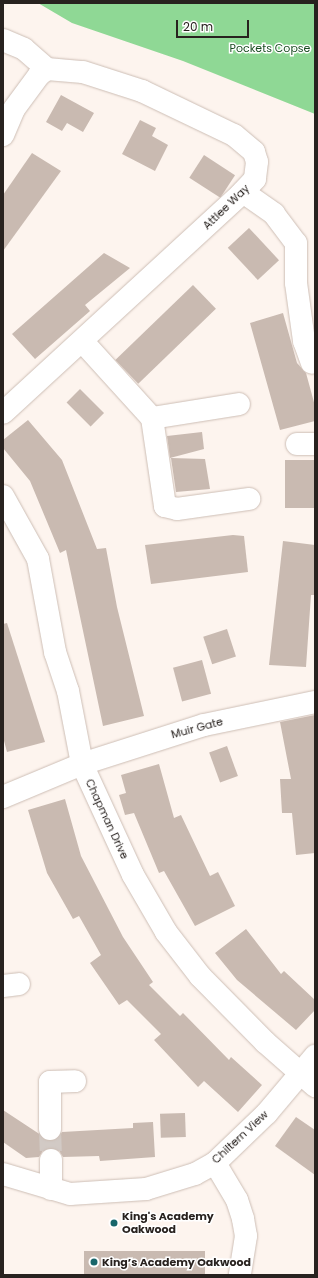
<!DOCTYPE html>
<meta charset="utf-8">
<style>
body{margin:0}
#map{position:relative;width:318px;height:1278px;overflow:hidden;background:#fdf4ee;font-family:Poppins,sans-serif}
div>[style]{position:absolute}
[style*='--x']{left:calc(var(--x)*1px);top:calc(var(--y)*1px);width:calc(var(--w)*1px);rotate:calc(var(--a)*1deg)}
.forest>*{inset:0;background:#8fd895}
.building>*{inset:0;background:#c9bab1;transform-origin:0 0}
.minor-tunnel>*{height:22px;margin-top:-11px;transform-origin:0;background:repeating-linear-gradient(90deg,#d2cac5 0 22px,transparent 0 33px)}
.roads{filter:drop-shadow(0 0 1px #cdbeb5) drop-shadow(0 0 1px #cdbeb5)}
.minor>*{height:22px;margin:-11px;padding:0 11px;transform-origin:11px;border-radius:11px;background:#fff}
.dots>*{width:11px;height:11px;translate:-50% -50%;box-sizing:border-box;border:2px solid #fff;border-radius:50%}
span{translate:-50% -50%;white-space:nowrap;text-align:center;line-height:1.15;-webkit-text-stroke:3px #fff;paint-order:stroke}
.park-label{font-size:11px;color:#194c21}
.street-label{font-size:11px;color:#28221f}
.poi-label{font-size:11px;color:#28221f;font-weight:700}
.left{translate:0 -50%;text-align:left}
.frame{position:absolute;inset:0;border:4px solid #28221f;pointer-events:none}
.scale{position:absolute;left:176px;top:20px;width:73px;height:18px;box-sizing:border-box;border:2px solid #28221f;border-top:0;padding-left:5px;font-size:12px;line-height:14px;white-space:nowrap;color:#28221f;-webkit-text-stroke:3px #fff;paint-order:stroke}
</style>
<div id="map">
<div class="forest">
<i style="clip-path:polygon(38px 3px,315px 3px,315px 114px,183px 61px,72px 23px)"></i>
</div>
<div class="building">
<i style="clip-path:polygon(61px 95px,94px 113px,83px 132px,67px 123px,62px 131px,46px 122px)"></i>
<i style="clip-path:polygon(140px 120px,156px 128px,152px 136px,168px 145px,155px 171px,122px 154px)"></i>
<i style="clip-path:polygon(32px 153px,61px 171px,3px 251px,3px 195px)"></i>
<i style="left:204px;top:155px;width:37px;height:27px;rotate:33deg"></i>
<i style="left:249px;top:228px;width:44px;height:29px;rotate:47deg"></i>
<i style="clip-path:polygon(104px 253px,130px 268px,85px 305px,90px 311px,35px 359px,12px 334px)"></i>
<i style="left:193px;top:285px;width:33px;height:108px;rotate:46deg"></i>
<i style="clip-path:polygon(283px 313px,297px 363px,306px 373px,315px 406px,315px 421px,280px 430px,250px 323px)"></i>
<i style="left:80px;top:389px;width:34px;height:19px;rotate:45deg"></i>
<i style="clip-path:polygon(28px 420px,62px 460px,97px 549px,106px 548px,117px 607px,144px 716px,103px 726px,66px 550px,60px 553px,30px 481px,3px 448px,3px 440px)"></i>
<i style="clip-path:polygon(202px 432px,204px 449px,170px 458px,167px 436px)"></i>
<i style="clip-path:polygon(171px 458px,205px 459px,210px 489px,176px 492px)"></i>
<i style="left:285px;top:460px;width:30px;height:48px"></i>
<i style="clip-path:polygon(233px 535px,244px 536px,248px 572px,151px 584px,145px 545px)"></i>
<i style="clip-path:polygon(283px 541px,315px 545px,315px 595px,311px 595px,306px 667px,269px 665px)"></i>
<i style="clip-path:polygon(7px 623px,45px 742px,7px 752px,3px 737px,3px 624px)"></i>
<i style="left:227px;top:629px;width:29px;height:25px;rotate:72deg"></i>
<i style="left:202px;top:660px;width:35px;height:30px;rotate:75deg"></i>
<i style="clip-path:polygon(315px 715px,315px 853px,296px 855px,292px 813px,282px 813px,280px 779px,291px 779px,280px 722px)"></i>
<i style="left:227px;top:746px;width:32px;height:19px;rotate:70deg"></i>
<i style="clip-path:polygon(159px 764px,174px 818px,181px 815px,210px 876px,218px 872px,235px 906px,195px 926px,164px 871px,159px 873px,134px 813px,125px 815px,119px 795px,126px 793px,121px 775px)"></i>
<i style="clip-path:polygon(65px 799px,81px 856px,123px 937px,153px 982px,149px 985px,180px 1016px,183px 1013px,229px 1060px,231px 1057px,262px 1085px,238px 1112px,204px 1081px,198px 1087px,154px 1040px,161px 1034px,127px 1000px,119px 1005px,90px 963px,101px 955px,79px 916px,73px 919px,47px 873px,28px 810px)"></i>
<i style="clip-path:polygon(246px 929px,281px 974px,284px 971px,315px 1000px,315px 1010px,296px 1030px,237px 980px,215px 953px)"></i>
<i style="clip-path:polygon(3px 1110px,50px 1141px,57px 1140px,62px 1132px,133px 1128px,133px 1123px,153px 1122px,155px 1157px,100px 1161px,99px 1156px,63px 1157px,58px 1149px,51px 1148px,44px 1149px,39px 1157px,26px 1158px,3px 1142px)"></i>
<i style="left:185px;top:1113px;width:24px;height:25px;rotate:88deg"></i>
<i style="clip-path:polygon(296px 1117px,315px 1130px,315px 1175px,275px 1146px)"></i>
<i style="left:84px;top:1251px;width:121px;height:24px"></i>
</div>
<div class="minor-tunnel">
<i style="--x:50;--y:1129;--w:31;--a:88"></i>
</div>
<div class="roads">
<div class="minor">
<i style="--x:3;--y:40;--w:23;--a:23"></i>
<i style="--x:24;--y:49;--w:30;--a:41"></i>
<i style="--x:3;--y:135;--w:28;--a:-67"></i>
<i style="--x:14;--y:109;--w:42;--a:-53.7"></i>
<i style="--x:39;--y:75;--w:10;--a:-37"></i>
<i style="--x:47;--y:69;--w:36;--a:5"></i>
<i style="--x:83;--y:72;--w:62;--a:17.9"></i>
<i style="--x:142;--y:91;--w:102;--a:25.6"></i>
<i style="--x:234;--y:135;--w:26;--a:40"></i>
<i style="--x:254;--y:152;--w:10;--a:73"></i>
<i style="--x:257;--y:162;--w:17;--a:97"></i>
<i style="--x:255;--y:179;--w:21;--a:133"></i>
<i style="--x:241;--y:194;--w:323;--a:137.4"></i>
<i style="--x:243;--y:192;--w:38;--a:35"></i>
<i style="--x:274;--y:214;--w:36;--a:53"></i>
<i style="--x:296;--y:243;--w:40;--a:90"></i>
<i style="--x:296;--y:283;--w:59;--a:82.1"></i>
<i style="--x:304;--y:341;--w:23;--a:70"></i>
<i style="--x:83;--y:342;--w:103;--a:47.8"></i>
<i style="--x:152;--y:418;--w:88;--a:-9.1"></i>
<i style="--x:152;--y:418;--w:89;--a:81.6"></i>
<i style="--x:165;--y:506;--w:12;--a:14"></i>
<i style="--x:177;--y:509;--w:73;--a:-7.9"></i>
<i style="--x:297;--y:444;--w:18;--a:0"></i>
<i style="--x:3;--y:496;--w:72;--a:60.9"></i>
<i style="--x:38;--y:559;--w:95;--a:79.6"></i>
<i style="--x:55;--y:652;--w:41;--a:71.6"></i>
<i style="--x:68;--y:691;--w:74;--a:79.1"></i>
<i style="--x:82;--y:764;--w:122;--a:65.3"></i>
<i style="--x:133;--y:875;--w:66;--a:59.9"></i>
<i style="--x:166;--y:932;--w:56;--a:52.3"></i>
<i style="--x:200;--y:976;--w:93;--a:45.4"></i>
<i style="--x:265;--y:1042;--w:67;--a:41.3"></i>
<i style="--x:3;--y:797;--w:86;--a:-22.7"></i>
<i style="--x:82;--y:764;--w:128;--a:-17.7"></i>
<i style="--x:204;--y:725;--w:113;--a:-11.7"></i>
<i style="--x:3;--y:986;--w:16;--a:-7"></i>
<i style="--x:50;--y:1129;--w:47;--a:-90"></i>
<i style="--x:50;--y:1082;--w:25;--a:-2"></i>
<i style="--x:215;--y:1163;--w:43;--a:59.3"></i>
<i style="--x:237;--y:1200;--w:20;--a:72"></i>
<i style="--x:243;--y:1219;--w:17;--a:80"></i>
<i style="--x:246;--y:1236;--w:39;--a:99"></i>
<i style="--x:3;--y:1174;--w:70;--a:16.6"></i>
<i style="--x:70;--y:1194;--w:76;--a:-3.8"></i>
<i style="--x:146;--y:1189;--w:51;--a:-17"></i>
<i style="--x:195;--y:1174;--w:23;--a:-29"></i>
<i style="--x:215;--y:1163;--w:72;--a:-43.9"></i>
<i style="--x:267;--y:1113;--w:75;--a:-49.9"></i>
<i style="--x:51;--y:1189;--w:29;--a:-90"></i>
</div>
</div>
<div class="dots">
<i style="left:114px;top:1223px;background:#18666b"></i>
<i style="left:94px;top:1262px;background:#18666b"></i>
</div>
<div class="park-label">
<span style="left:270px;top:48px">Pockets Copse</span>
</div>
<div class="street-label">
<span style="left:226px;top:207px;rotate:-44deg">Attlee Way</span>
<span style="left:197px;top:728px;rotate:-15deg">Muir Gate</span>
<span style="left:107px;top:819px;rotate:65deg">Chapman Drive</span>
<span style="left:240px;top:1137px;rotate:-43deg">Chiltern View</span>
</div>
<div class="poi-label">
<span class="left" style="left:122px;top:1223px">King's Academy<br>Oakwood</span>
<span class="left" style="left:102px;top:1262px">King’s Academy Oakwood</span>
</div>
<div class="frame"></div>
<div class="scale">20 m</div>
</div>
